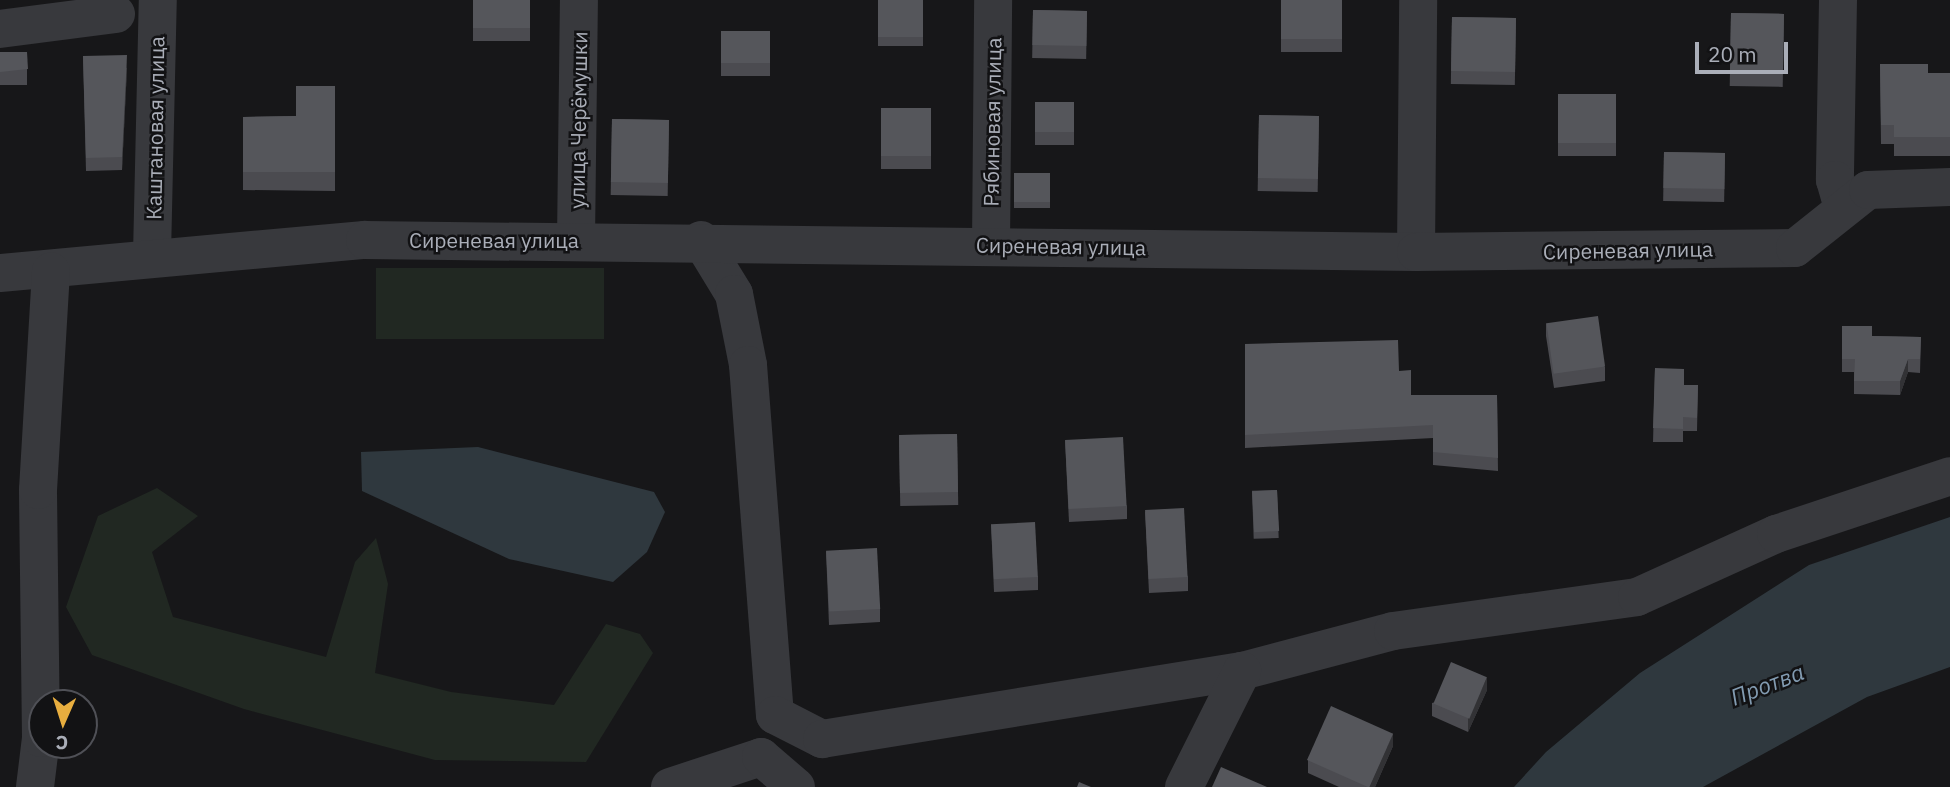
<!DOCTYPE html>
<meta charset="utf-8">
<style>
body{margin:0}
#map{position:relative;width:1950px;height:787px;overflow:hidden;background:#171719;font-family:"IBM Plex Sans",sans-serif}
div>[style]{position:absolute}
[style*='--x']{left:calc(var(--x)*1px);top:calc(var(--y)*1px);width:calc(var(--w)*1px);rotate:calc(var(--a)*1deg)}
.green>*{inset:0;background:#212822;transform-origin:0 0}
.water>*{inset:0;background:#2f383e}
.minor>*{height:38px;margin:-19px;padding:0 19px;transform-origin:19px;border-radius:19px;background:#38393d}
.wall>*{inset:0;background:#4b4b50;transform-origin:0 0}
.shaded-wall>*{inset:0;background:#323235}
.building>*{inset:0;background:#55565b;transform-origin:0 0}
span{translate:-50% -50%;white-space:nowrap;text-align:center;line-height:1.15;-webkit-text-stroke:5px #121214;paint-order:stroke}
.street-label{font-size:21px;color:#aaaeb8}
.water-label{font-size:23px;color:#829bb1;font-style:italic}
.north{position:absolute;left:28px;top:689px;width:70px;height:70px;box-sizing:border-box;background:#121214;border:2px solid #4f5056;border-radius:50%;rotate:183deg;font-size:19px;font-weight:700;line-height:28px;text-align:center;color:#aaaeb8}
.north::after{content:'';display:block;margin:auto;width:24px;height:32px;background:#e8ae3f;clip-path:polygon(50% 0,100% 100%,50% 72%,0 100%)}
.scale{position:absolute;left:1695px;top:42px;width:93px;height:32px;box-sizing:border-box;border:4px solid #aaaeb8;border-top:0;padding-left:9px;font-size:21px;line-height:24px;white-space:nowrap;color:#aaaeb8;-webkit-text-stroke:5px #121214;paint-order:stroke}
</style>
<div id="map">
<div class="green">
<i style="left:376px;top:268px;width:228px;height:71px"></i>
<i style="clip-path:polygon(157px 488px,198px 516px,152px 552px,173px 617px,326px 657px,355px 562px,376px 538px,388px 584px,375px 673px,451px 692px,554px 705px,606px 624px,640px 634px,653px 653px,586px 762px,435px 760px,244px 709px,92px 655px,66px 607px,98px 516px)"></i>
</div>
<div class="water">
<i style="clip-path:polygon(478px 447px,654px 492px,665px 512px,647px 552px,613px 582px,509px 559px,362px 491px,361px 452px)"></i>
<i style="clip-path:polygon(1950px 517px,1950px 667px,1867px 697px,1703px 787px,1514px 787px,1546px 752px,1640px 673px,1809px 565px)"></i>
</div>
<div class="minor">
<i style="--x:1838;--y:0;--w:180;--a:91"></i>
<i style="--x:1835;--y:180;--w:26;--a:74"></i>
<i style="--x:0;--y:29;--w:117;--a:-7.4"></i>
<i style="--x:576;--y:240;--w:240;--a:-89.3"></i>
<i style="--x:701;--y:240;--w:63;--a:58.6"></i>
<i style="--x:734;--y:294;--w:72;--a:78.8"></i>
<i style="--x:748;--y:365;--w:351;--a:85.6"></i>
<i style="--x:775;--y:715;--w:53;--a:27.1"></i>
<i style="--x:822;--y:739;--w:425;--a:-9.2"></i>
<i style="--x:1242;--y:671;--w:156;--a:-14.8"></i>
<i style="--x:1393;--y:631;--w:246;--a:-7.9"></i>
<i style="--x:1637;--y:597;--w:153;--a:-24.4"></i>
<i style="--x:1776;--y:534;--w:183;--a:-18.4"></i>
<i style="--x:991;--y:245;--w:245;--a:-89.5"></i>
<i style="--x:1416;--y:252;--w:252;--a:-89.5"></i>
<i style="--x:152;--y:255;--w:255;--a:-88.7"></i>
<i style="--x:0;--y:273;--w:366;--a:-5.2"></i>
<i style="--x:365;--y:240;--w:1051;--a:0.65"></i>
<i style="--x:1416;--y:252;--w:379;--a:-0.6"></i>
<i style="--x:1795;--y:248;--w:93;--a:-38.5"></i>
<i style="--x:1868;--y:190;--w:82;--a:-2.1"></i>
<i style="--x:35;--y:787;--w:49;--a:-83"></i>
<i style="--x:41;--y:738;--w:248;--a:-90.7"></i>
<i style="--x:38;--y:490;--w:219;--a:-86.6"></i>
<i style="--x:670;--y:787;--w:96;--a:-18.2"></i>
<i style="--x:761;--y:757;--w:46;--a:40.6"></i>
<i style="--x:1184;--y:787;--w:130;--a:-63.4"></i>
</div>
<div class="wall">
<i style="left:473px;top:0;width:57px;height:41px"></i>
<i style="left:878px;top:0;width:45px;height:46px"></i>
<i style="left:1281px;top:0;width:61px;height:52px"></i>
<i style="left:1033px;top:10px;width:54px;height:48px;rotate:1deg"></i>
<i style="left:1731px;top:13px;width:53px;height:73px;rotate:1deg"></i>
<i style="left:1452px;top:17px;width:64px;height:67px;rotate:1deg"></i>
<i style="left:721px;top:31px;width:49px;height:45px"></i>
<i style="left:0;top:52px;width:27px;height:33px"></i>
<i style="clip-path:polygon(83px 56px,127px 68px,122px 170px,86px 171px)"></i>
<i style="clip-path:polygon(1880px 64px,1928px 73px,1950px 73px,1950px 156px,1894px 156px,1894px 144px,1881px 144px)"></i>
<i style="clip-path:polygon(335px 86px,335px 191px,243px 190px,243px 117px,296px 116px)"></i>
<i style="left:1558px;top:94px;width:58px;height:62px"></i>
<i style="left:1035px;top:102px;width:39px;height:43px"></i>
<i style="left:881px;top:108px;width:50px;height:61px"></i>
<i style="left:1259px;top:115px;width:60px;height:76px;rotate:1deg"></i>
<i style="left:612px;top:119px;width:57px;height:76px;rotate:1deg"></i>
<i style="left:1664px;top:152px;width:61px;height:49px;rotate:1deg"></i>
<i style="left:1014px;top:173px;width:36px;height:35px"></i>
<i style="clip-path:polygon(1546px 323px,1605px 367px,1605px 381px,1554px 388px,1546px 336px)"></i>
<i style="clip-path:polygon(1842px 326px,1872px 336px,1921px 337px,1920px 373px,1908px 372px,1900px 395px,1854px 394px,1854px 372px,1842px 372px)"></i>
<i style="clip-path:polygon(1245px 344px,1399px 371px,1411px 395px,1497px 395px,1498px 471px,1433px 465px,1433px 438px,1245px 448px)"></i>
<i style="clip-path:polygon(1655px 368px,1684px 385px,1698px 385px,1697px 431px,1683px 431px,1683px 442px,1653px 442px)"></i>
<i style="left:957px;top:434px;width:71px;height:58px;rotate:89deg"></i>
<i style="clip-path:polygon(1065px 440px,1127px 506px,1127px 519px,1069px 522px)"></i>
<i style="left:1277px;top:490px;width:48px;height:25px;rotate:88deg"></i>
<i style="clip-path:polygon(1145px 511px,1188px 577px,1188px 591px,1149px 593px)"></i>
<i style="clip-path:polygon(991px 524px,1038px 577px,1038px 590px,994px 592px)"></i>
<i style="clip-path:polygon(826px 551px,880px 609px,880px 622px,829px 625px)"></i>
<i style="clip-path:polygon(1487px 690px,1468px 732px,1432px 716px,1432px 703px)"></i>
<i style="clip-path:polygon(1393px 746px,1375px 787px,1339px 787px,1308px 773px,1308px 760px)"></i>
</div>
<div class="shaded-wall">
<i style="clip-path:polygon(127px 55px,127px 68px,122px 170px,122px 157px)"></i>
<i style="clip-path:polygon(1908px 359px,1908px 372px,1900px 395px,1900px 381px)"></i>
<i style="clip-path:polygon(1487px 677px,1487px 690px,1468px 732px,1468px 719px)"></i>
<i style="clip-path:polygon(1393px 733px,1393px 746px,1375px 787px,1369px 787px)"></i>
</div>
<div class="building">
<i style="left:473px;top:0;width:57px;height:28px"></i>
<i style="left:878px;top:0;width:45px;height:37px"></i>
<i style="left:1281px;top:0;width:61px;height:39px"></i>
<i style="left:1033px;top:10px;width:54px;height:35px;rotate:1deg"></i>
<i style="left:1731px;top:13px;width:53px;height:60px;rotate:1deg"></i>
<i style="left:1452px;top:17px;width:64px;height:54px;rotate:1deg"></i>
<i style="left:721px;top:31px;width:49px;height:32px"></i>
<i style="clip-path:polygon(0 52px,27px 52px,28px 69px,0 72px)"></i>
<i style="clip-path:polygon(127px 55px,122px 157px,86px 158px,83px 56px)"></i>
<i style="clip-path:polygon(1880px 64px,1928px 64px,1928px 73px,1950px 73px,1950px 137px,1894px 137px,1894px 125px,1881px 125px)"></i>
<i style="clip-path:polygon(296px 86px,335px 86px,335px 172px,243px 172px,243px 117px,296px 116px)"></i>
<i style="left:1558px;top:94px;width:58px;height:49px"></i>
<i style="left:1035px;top:102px;width:39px;height:30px"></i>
<i style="left:881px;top:108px;width:50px;height:48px"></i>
<i style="left:1259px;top:115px;width:60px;height:63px;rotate:1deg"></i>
<i style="left:612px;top:119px;width:57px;height:63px;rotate:1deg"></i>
<i style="left:1664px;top:152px;width:61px;height:36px;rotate:1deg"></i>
<i style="left:1014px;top:173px;width:36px;height:29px"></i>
<i style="left:1598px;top:316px;width:51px;height:52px;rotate:82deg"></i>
<i style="clip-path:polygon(1842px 326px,1872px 326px,1872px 336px,1921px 337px,1920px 359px,1908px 359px,1900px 381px,1854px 381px,1855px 359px,1842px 359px)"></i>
<i style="clip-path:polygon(1398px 340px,1399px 371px,1411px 370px,1411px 395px,1497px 395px,1498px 458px,1433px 452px,1433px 425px,1245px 435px,1245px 344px)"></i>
<i style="clip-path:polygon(1655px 368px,1684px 369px,1684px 385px,1698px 385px,1697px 418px,1683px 417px,1683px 429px,1653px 428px)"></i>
<i style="left:957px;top:434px;width:58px;height:58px;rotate:89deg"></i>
<i style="left:1123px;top:437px;width:69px;height:58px;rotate:87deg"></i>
<i style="left:1277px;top:490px;width:41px;height:25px;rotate:87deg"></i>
<i style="left:1184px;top:508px;width:69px;height:39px;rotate:87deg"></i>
<i style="left:1035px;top:522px;width:55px;height:44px;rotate:87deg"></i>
<i style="left:877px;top:548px;width:61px;height:51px;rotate:87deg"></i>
<i style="left:1451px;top:662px;width:39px;height:45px;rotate:23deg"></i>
<i style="left:1331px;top:706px;width:68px;height:59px;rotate:24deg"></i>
<i style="clip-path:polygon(1221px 767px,1267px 787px,1212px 787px)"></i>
<i style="clip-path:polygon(1079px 782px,1091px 787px,1077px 787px)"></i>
</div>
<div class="street-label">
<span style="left:578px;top:120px;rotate:-89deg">улица Черёмушки</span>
<span style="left:992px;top:122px;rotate:-89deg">Рябиновая улица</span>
<span style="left:155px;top:128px;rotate:-89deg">Каштановая улица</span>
<span style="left:494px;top:240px">Сиреневая улица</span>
<span style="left:1061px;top:246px;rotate:1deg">Сиреневая улица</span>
<span style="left:1628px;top:250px;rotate:-1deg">Сиреневая улица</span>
</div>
<div class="water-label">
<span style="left:1767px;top:684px;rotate:-21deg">Протва</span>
</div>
<div class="north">С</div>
<div class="scale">20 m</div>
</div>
